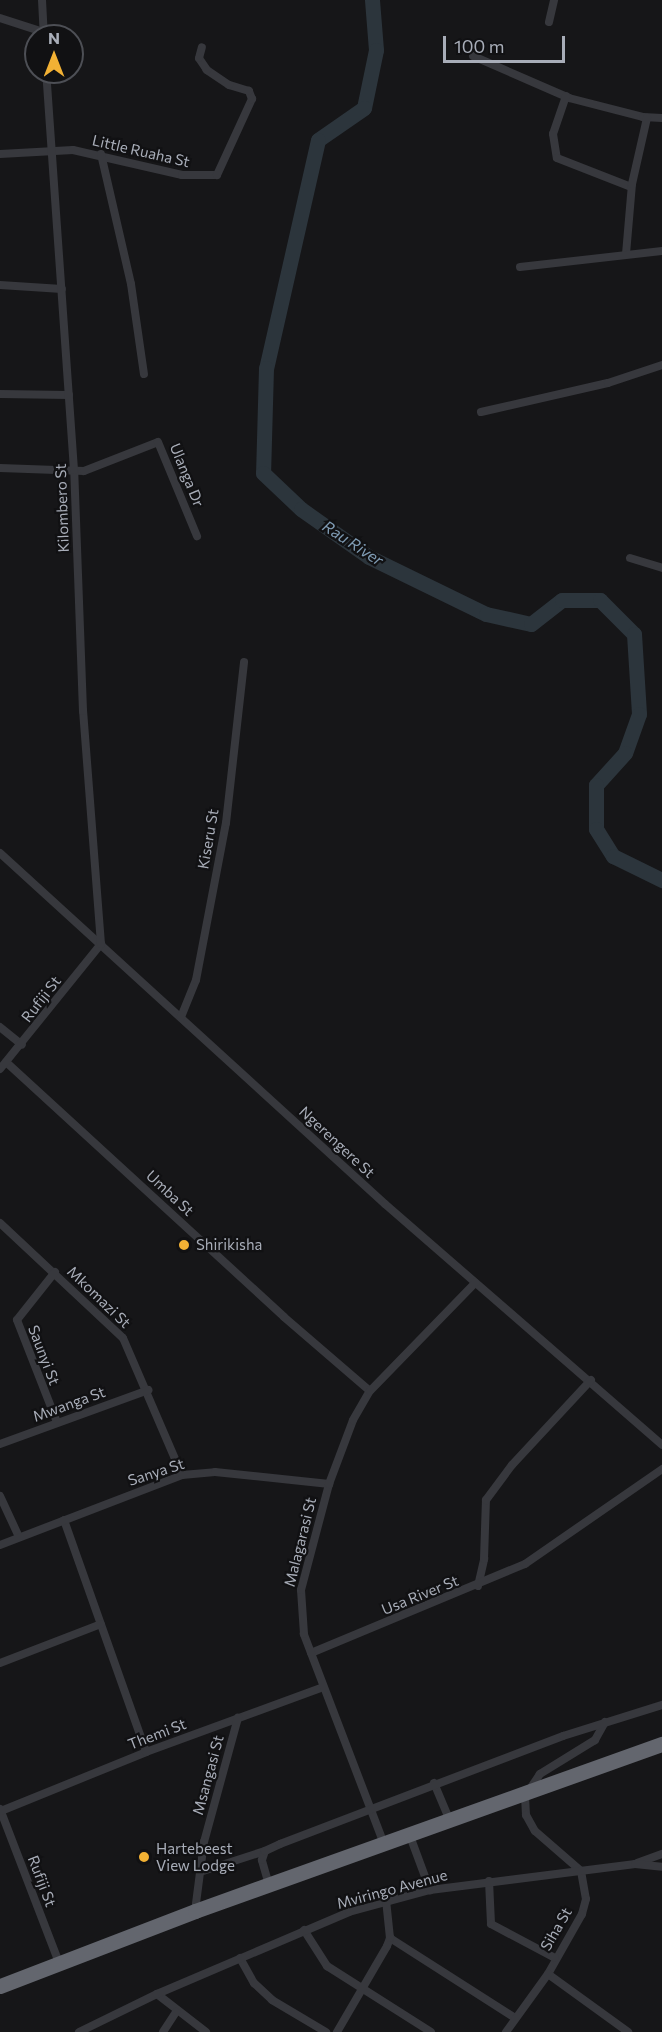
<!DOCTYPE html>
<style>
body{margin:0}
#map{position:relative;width:662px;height:2032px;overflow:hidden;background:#161618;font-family:Commissioner,sans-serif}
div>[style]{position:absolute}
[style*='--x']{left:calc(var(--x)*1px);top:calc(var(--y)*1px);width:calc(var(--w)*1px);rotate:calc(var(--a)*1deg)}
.river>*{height:15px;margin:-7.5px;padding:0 7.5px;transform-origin:7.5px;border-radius:7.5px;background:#2c353c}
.street>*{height:8px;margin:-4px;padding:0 4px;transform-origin:4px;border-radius:4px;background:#37383d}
.highway>*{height:15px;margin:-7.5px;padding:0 7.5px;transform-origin:7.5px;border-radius:7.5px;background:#63666e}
.dots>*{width:16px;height:16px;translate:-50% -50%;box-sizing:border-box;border:3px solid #111113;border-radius:50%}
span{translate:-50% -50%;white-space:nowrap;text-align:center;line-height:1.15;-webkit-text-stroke:4.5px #111113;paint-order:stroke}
.street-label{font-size:15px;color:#a8adb8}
.poi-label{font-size:15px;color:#a8adb8}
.left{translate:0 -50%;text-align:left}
.water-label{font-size:16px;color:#7f9bb3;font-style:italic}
.north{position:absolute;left:24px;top:24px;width:60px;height:60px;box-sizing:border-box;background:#111113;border:2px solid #4d4f55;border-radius:50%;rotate:0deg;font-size:16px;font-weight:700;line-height:24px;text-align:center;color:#a8adb8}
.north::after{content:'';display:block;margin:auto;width:21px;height:27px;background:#f2b134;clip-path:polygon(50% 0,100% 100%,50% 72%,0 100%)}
.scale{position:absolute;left:443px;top:36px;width:122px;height:27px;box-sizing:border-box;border:3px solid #a8adb8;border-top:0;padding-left:8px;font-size:18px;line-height:21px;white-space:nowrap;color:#a8adb8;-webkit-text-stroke:4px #111113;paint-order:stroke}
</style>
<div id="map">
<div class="river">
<i style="--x:372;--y:0;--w:50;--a:85.4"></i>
<i style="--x:376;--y:50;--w:59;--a:101.7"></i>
<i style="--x:364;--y:108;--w:56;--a:145.2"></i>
<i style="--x:318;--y:140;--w:234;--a:102.8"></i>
<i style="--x:266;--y:368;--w:105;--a:91.6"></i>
<i style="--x:263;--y:473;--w:52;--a:43.5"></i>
<i style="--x:301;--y:509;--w:83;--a:35.2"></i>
<i style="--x:369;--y:557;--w:130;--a:26"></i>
<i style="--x:486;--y:614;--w:46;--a:12.5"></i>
<i style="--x:531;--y:624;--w:39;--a:-38"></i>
<i style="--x:562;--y:600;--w:38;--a:0"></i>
<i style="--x:600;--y:600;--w:48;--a:45"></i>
<i style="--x:634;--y:634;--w:80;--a:86.4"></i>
<i style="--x:639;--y:714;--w:41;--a:109.7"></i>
<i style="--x:625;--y:753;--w:43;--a:132.2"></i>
<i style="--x:596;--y:785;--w:44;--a:90"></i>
<i style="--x:596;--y:829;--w:32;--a:58"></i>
<i style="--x:613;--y:856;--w:55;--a:26.1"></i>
</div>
<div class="street">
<i style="--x:42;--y:0;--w:36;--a:87"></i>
<i style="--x:0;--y:18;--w:45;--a:18"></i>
<i style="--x:549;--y:22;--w:23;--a:-77"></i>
<i style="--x:473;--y:56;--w:105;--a:23.6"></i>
<i style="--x:569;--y:98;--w:76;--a:14.4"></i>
<i style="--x:643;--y:117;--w:19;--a:3"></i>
<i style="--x:566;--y:96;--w:40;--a:108.9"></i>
<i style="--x:553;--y:134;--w:24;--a:81"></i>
<i style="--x:557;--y:158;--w:79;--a:21.4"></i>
<i style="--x:0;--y:154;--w:73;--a:-3.1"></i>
<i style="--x:73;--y:150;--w:112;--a:12.9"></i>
<i style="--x:182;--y:175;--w:35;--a:0"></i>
<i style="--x:217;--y:175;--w:84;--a:-65.3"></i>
<i style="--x:252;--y:99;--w:9;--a:-111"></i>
<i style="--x:249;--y:91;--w:21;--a:-163"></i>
<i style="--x:229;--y:85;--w:27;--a:-146"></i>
<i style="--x:207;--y:70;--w:14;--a:-124"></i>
<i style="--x:199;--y:58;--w:11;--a:-75"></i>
<i style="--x:101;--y:154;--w:133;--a:77"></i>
<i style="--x:131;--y:284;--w:91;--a:81.8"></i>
<i style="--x:626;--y:254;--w:70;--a:-85.1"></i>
<i style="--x:632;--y:184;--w:68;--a:-77.2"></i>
<i style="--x:520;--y:267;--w:143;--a:-6.4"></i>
<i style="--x:0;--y:285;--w:62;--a:3.7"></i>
<i style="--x:0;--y:394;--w:69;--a:0.8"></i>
<i style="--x:481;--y:412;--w:130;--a:-12.9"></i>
<i style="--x:608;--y:383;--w:57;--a:-18.4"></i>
<i style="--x:0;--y:468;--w:84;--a:2"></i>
<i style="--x:84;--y:471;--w:79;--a:-21.4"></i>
<i style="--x:158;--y:442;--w:102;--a:67.5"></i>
<i style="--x:630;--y:558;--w:34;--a:17"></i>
<i style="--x:0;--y:853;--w:521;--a:42.36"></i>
<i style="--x:385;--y:1204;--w:367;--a:41"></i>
<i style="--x:181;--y:1017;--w:40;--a:-68"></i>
<i style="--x:196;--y:980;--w:160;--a:-79.2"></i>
<i style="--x:226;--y:823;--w:162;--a:-83.6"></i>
<i style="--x:0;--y:1027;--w:28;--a:39"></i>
<i style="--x:6;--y:1062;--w:377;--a:42.5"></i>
<i style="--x:284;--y:1317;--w:113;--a:40.7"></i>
<i style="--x:0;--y:1069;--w:161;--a:-51.1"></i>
<i style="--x:101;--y:944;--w:234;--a:-94.4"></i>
<i style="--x:83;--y:711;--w:241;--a:-92.1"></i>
<i style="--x:74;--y:470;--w:399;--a:-94"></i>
<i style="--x:0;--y:1223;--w:168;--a:43.1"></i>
<i style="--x:123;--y:1338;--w:149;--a:66.7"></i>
<i style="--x:55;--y:1272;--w:61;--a:128.4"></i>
<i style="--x:17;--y:1320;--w:110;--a:68.6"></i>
<i style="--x:0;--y:1444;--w:158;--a:-20"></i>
<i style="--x:0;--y:1496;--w:45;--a:65.1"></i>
<i style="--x:64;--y:1520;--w:246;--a:70.5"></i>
<i style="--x:0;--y:1545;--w:195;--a:-21"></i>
<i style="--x:182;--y:1475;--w:33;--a:-5"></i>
<i style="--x:215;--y:1472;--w:115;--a:6"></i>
<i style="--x:478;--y:1586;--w:28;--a:-77"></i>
<i style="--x:484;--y:1559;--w:59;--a:-88.1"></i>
<i style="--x:486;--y:1500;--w:44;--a:-53.4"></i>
<i style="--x:512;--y:1465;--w:116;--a:-47.1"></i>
<i style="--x:311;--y:1653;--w:232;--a:-22.6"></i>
<i style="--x:525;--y:1564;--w:167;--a:-34.7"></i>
<i style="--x:0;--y:1663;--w:108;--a:-21.1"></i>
<i style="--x:605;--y:1722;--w:21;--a:119"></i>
<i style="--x:595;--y:1740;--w:65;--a:148.3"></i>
<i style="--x:540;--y:1774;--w:27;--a:124"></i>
<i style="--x:525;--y:1796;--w:19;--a:87"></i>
<i style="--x:526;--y:1815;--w:18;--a:61"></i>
<i style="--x:535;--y:1831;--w:61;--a:41"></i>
<i style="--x:581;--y:1871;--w:28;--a:80"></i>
<i style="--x:586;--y:1899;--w:16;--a:105"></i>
<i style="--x:582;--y:1914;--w:69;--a:119.5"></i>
<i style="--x:548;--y:1974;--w:99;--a:35.9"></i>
<i style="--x:434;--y:1783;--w:41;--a:67.2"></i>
<i style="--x:0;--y:1809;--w:165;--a:69"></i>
<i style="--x:1;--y:1811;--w:157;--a:-22.1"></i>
<i style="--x:146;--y:1752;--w:189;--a:-20.1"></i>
<i style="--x:410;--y:1836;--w:58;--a:69.7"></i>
<i style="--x:384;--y:1844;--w:225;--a:-110.9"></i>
<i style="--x:304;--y:1634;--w:44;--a:-93.9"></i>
<i style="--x:301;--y:1590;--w:110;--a:-75.2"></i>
<i style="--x:329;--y:1484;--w:68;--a:-69.4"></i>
<i style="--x:353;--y:1420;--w:34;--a:-60"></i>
<i style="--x:370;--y:1391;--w:151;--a:-45.8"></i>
<i style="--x:637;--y:1863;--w:27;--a:-20"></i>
<i style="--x:200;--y:1872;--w:68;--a:-17.9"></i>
<i style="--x:489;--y:1881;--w:43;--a:87.3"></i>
<i style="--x:491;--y:1924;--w:72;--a:28"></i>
<i style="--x:269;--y:1885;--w:26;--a:-106"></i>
<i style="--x:262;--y:1860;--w:9;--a:-72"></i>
<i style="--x:265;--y:1851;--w:17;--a:-25"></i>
<i style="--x:280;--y:1844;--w:303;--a:-20.9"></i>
<i style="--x:563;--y:1736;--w:104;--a:-17.4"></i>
<i style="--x:195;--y:1911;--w:70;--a:-82.6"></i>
<i style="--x:204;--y:1842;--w:129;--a:-74.7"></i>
<i style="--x:304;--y:1930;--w:43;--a:57.4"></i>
<i style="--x:327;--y:1966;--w:123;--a:32.4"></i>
<i style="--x:390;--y:1938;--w:148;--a:32.6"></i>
<i style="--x:240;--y:1958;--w:29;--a:61"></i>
<i style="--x:254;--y:1983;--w:25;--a:43"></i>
<i style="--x:272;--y:2000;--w:63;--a:30.7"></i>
<i style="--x:157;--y:1994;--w:62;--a:37.8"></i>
<i style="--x:79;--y:2032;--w:87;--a:-26"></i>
<i style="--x:157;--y:1994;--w:209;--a:-23.1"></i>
<i style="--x:349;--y:1912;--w:84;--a:-15.2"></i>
<i style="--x:430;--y:1890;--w:207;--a:-7.2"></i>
<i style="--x:635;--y:1864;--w:27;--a:6"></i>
<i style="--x:163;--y:2032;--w:24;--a:-57"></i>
<i style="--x:337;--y:2032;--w:99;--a:-59.8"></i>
<i style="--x:387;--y:1946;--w:9;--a:-69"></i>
<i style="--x:390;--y:1938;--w:36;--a:-96"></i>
<i style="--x:506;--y:2032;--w:72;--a:-54.1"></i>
</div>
<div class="highway">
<i style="--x:0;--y:1986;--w:209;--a:-21"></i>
<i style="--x:195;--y:1911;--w:496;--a:-19.7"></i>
</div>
<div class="dots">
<i style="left:184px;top:1245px;background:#f2b134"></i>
<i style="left:144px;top:1857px;background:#f2b134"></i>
</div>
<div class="street-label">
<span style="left:141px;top:151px;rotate:13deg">Little Ruaha St</span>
<span style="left:187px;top:475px;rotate:68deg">Ulanga Dr</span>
<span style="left:62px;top:508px;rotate:-92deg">Kilombero St</span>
<span style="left:208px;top:839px;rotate:-80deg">Kiseru St</span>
<span style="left:41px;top:999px;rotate:-52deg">Rufiji St</span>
<span style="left:337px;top:1142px;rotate:43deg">Ngerengere St</span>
<span style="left:170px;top:1193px;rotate:43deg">Umba St</span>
<span style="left:99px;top:1297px;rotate:44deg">Mkomazi St</span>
<span style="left:44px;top:1355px;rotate:69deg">Saunyi St</span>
<span style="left:69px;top:1404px;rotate:-20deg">Mwanga St</span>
<span style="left:156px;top:1472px;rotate:-18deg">Sanya St</span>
<span style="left:300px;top:1542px;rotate:-76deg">Malagarasi St</span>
<span style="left:420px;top:1595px;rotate:-22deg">Usa River St</span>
<span style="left:157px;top:1734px;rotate:-21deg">Themi St</span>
<span style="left:208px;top:1775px;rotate:-75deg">Msangasi St</span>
<span style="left:42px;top:1881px;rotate:69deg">Rufiji St</span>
<span style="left:392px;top:1889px;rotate:-15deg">Mviringo Avenue</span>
<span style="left:556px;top:1929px;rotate:-60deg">Siha St</span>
</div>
<div class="poi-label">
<span class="left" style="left:196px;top:1245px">Shirikisha</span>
<span class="left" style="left:156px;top:1857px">Hartebeest<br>View Lodge</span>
</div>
<div class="water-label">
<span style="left:353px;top:543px;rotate:33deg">Rau River</span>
</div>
<div class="north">N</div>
<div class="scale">100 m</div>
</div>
